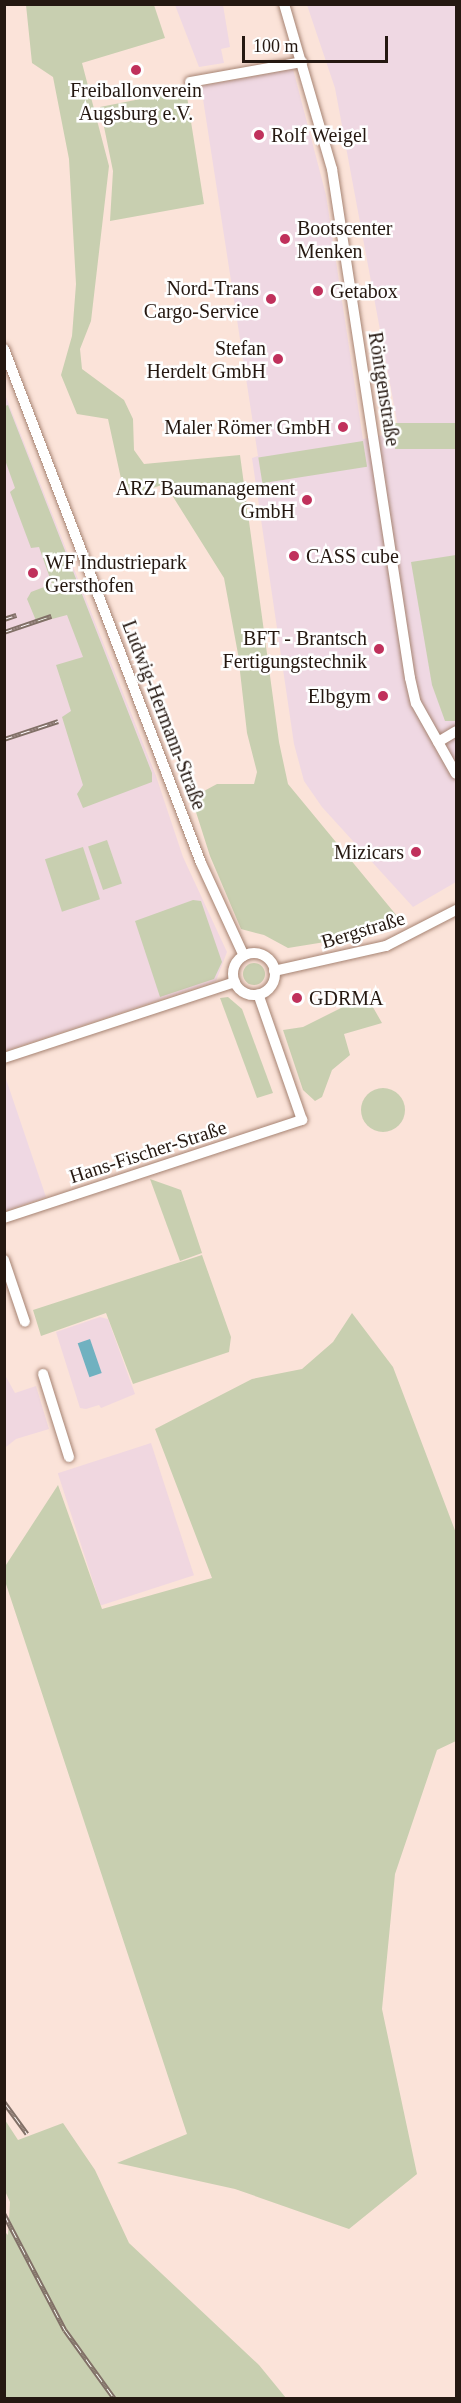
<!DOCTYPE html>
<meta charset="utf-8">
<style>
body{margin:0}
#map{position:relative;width:461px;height:2403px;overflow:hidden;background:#fbe3d9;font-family:Georgia,serif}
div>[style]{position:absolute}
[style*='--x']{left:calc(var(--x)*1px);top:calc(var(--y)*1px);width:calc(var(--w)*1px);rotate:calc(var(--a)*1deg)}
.commercial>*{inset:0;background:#efd8e3}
.industrial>*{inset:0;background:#f0d7e0;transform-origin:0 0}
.green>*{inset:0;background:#c8cfb0;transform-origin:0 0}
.round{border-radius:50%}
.water>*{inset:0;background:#70b1c0;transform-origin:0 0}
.roads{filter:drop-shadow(0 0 2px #a68372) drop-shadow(0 0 2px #a68372)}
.minor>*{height:10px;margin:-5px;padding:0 5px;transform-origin:5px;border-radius:5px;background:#fff}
.minor>.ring{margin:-5px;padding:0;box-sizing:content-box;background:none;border:10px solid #fff;border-radius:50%}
.rail>*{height:5px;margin-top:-2.5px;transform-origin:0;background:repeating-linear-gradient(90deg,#fff 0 9px,#817067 0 18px);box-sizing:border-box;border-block:2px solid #817067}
.dots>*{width:16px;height:16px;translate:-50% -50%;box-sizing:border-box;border:3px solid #fff;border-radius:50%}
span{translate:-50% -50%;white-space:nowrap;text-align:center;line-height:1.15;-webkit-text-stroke:5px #fff;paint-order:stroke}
.poi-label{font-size:20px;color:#251811}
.left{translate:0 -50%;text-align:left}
.right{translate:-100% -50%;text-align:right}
.street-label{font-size:20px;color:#251811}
.frame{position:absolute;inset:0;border:6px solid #251811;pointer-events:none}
.scale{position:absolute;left:242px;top:36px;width:146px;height:27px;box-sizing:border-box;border:3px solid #251811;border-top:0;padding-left:8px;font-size:18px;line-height:21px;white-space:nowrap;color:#251811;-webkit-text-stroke:4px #fff;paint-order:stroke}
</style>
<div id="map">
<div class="commercial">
<i style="clip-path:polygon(175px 5px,223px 5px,230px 47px,221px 49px,224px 63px,199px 67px)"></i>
<i style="clip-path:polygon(307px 5px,456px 5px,456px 882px,413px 907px,322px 807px,304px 781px,294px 744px,252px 458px,258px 456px,201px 86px,293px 69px,326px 195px,363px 439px,399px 432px,335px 88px)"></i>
<i style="clip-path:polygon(5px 1076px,46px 1197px,5px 1211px,4px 1211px)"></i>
</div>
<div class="industrial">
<i style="clip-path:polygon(4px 392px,156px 776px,183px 857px,227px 952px,216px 981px,5px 1051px)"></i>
<i style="clip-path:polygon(100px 1317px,108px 1319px,135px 1394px,101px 1408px,99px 1405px,86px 1409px,80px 1408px,56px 1332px)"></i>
<i style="clip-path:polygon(5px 1375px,15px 1393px,36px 1386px,49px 1429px,16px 1439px,6px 1447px)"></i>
<i style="left:151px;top:1443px;width:139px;height:98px;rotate:72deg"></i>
</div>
<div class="green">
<i style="clip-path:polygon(26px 5px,154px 5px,165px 38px,82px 63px,109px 166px,91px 321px,80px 349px,82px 369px,124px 400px,133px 419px,134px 450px,144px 464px,240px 455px,279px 742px,288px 784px,397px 916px,325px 942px,288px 948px,264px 935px,241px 929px,210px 856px,195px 809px,204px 791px,217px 784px,254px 784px,257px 772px,247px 733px,238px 654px,224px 578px,165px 484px,125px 497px,108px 419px,77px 414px,61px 375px,72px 336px,76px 284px,69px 159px,53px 77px,32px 63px)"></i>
<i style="clip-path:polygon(186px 90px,204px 204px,110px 221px,113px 171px,100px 107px)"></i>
<i style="clip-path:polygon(8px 405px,152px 773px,152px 782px,83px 808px,77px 794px,83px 785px,62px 717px,71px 711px,56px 665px,83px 657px,67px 615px,37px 623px,27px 599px,31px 592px,52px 584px,39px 547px,31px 548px,10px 492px,15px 488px,5px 460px,5px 406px)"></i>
<i style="left:456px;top:423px;width:26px;height:61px;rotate:90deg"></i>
<i style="left:363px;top:441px;width:26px;height:106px;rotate:81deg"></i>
<i style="clip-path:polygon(456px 555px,456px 720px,455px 721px,445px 721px,432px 685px,411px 562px)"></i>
<i style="left:107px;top:840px;width:46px;height:20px;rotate:71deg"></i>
<i style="left:83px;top:847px;width:55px;height:40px;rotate:72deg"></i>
<i style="clip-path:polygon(193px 900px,201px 901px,222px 962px,214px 979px,160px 997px,135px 921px)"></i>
<i class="round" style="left:243px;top:963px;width:22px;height:22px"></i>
<i style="clip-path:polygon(228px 997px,242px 1009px,273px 1093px,257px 1098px,220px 998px)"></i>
<i style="clip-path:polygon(359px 999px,370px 1002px,382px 1023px,344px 1034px,350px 1055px,332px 1070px,322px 1097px,315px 1101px,303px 1090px,283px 1030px,303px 1027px)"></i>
<i class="round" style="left:361px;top:1088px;width:44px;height:44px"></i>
<i style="clip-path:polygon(150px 1179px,181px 1190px,202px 1253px,180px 1261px)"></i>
<i style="clip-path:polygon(202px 1255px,231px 1337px,229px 1352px,133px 1384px,106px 1313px,41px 1336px,33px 1310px)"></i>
<i style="clip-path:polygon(352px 1313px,393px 1367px,456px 1533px,456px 1741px,437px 1750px,395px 1874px,382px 2009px,417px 2174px,349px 2229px,235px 2189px,117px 2163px,187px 2134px,5px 1581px,4px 1568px,58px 1485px,102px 1609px,212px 1578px,155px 1429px,252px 1379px,302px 1369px,333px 1342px)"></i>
<i style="clip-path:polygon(5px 2120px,18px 2140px,63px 2123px,95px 2170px,129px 2243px,259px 2365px,286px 2398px,5px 2398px,4px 2231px,8px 2235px,10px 2202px,5px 2191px)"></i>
</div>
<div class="water">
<i style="left:90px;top:1339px;width:36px;height:13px;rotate:71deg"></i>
</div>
<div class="roads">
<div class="minor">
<i style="--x:284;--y:4;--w:172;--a:73.8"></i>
<i style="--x:332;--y:169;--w:515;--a:81.29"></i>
<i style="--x:410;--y:678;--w:26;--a:77"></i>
<i style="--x:416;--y:703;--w:81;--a:60.6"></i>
<i style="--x:190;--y:82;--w:114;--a:-10.1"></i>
<i style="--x:4;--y:349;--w:550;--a:69.03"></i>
<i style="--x:201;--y:863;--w:102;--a:65.2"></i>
<i style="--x:438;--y:742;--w:21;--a:-31"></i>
<i class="ring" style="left:233px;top:953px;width:32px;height:32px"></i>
<i style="--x:274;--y:971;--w:115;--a:-12.6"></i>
<i style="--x:386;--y:946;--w:79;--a:-27.2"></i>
<i style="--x:4;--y:1058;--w:243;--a:-18.2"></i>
<i style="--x:4;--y:1218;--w:314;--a:-18.2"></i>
<i style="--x:302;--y:1120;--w:133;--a:-109.2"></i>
<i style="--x:4;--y:1260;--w:65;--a:71.3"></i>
<i style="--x:43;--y:1374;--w:87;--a:72.6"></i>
</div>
</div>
<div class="rail">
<i style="--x:4;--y:619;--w:13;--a:-18"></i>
<i style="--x:4;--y:632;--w:50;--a:-18.8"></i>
<i style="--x:4;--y:739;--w:57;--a:-18.4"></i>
<i style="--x:4;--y:2102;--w:39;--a:54"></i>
<i style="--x:4;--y:2214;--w:131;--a:62.3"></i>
<i style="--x:65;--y:2330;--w:84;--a:54.2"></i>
</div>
<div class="dots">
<i style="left:136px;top:70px;background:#c0315c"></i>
<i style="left:259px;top:135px;background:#c0315c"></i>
<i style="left:285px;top:239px;background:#c0315c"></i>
<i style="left:318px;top:291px;background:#c0315c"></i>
<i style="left:271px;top:299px;background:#c0315c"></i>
<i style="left:278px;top:359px;background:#c0315c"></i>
<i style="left:343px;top:427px;background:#c0315c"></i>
<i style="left:307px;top:500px;background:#c0315c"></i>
<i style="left:294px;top:556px;background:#c0315c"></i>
<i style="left:33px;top:573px;background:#c0315c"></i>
<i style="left:379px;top:649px;background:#c0315c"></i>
<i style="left:383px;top:696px;background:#c0315c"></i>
<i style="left:416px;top:852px;background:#c0315c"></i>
<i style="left:297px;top:998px;background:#c0315c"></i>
</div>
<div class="poi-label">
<span style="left:136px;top:102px">Freiballonverein<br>Augsburg e.V.</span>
<span class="left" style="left:271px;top:135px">Rolf Weigel</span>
<span class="left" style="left:297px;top:240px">Bootscenter<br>Menken</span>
<span class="right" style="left:259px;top:300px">Nord-Trans<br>Cargo-Service</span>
<span class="left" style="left:330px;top:291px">Getabox</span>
<span class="right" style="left:266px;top:360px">Stefan<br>Herdelt GmbH</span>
<span class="right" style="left:331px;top:427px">Maler Römer GmbH</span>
<span class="right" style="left:295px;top:500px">ARZ Baumanagement<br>GmbH</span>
<span class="left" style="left:306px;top:556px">CASS cube</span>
<span class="left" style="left:45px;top:574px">WF Industriepark<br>Gersthofen</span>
<span class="right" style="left:367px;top:650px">BFT - Brantsch<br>Fertigungstechnik</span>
<span class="right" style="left:371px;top:696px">Elbgym</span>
<span class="right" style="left:404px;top:852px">Mizicars</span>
<span class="left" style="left:309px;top:998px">GDRMA</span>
</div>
<div class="street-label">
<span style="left:384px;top:389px;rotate:81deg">Röntgenstraße</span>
<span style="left:164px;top:715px;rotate:69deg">Ludwig-Hermann-Straße</span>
<span style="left:363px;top:930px;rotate:-17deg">Bergstraße</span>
<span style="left:148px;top:1152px;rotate:-18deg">Hans-Fischer-Straße</span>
</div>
<div class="frame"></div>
<div class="scale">100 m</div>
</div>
